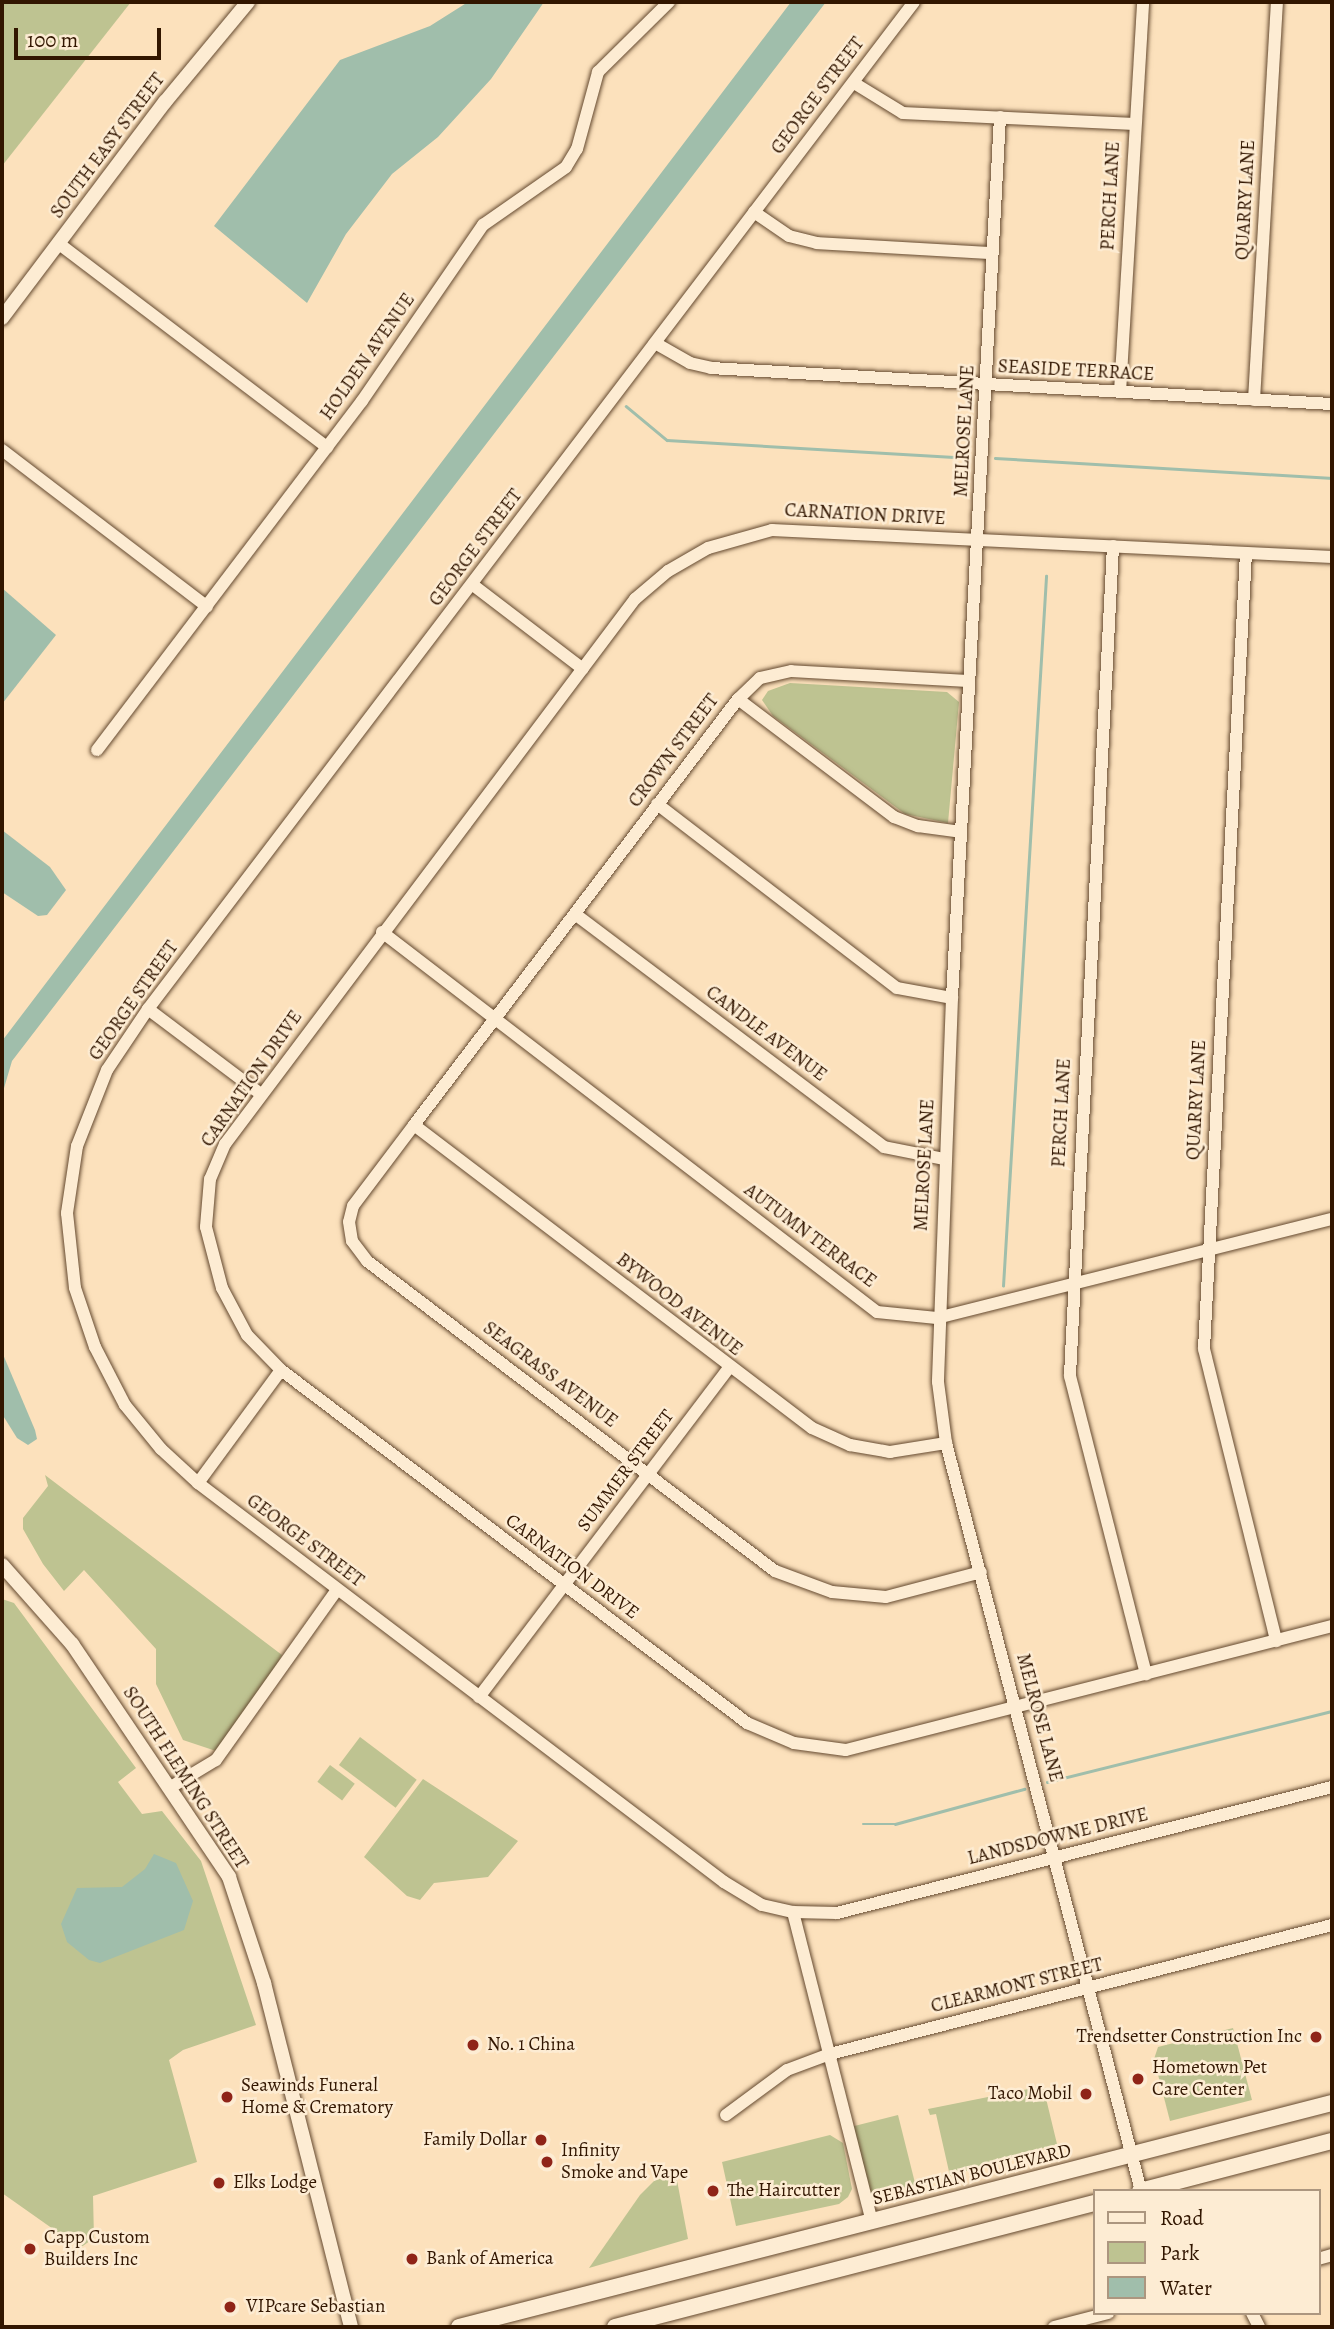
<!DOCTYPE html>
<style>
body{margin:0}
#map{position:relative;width:1334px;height:2329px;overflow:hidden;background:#fce1bc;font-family:Alegreya,serif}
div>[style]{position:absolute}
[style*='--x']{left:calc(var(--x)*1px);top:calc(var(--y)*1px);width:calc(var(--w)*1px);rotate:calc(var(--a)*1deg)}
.green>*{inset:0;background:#bec391;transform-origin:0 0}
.water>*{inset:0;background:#a0beab}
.stream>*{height:2.5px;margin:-1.25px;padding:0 1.25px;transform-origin:1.25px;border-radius:1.25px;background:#a0beab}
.roads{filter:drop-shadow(0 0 2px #64492f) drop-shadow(0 0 2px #64492f)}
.minor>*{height:12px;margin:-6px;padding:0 6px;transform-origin:6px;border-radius:6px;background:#fdecd3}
.tertiary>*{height:14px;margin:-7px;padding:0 7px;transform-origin:7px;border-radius:7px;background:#fdecd3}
.secondary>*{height:16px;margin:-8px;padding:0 8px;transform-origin:8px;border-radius:8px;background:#fdecd3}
.dots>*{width:19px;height:19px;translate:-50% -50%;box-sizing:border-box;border:4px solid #fdecd3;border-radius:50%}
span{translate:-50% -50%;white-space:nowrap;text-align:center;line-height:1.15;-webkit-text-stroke:5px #fdecd3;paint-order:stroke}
.street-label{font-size:19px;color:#321600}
.poi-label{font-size:19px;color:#321600}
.right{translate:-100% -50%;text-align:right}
.left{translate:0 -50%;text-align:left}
.frame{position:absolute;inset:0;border:4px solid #321600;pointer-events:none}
.legend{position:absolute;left:1093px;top:2189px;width:228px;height:126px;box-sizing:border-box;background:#fdecd3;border:2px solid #ac967f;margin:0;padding:9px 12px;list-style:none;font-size:21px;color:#321600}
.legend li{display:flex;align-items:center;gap:14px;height:35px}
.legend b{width:35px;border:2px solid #ac967f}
.scale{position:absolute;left:14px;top:28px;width:147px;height:32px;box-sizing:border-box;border:4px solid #321600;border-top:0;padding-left:9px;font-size:21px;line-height:24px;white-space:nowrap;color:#321600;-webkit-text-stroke:5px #fdecd3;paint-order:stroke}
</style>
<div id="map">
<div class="green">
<i style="clip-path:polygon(2px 2px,131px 2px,2px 166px)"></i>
<i style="clip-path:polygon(790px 683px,947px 692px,959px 702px,948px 823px,905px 814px,773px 716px,762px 700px,768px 691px)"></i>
<i style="clip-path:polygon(45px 1475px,282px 1655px,262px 1691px,216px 1751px,183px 1740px,156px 1684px,156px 1649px,84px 1570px,64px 1591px,43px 1564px,23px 1529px,23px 1518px,48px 1486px)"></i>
<i style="clip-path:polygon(2px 1599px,14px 1603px,136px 1768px,118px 1782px,142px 1814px,162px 1811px,201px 1861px,256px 2025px,183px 2050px,169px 2060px,197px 2162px,93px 2196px,94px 2238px,80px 2248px,2px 2193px)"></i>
<i style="left:360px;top:1737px;width:71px;height:35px;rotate:37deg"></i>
<i style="left:330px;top:1765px;width:31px;height:21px;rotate:37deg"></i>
<i style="clip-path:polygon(423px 1779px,518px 1841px,488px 1877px,434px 1883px,420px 1900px,407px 1896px,364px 1857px)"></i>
<i style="clip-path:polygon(1233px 2028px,1252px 2100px,1170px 2121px,1154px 2059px,1158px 2047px)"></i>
<i style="clip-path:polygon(1043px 2086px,1057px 2144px,950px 2176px,936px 2114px,930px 2115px,928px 2109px)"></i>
<i style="left:898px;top:2115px;width:72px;height:46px;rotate:76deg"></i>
<i style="clip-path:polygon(830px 2135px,843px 2143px,852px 2189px,848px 2197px,839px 2204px,736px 2226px,722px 2162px)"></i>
<i style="clip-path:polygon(676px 2175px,688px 2239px,589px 2268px,640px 2195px,655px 2180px)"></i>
</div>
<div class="water">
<i style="clip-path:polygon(468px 2px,544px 2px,491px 79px,438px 137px,392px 174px,346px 234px,307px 303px,214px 226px,340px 60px,430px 26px)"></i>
<i style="clip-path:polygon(791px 2px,826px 2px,12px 1061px,2px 1095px,2px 1041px)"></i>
<i style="clip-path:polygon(2px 588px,56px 635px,2px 704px)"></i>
<i style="clip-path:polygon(2px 830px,50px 867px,66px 890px,47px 915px,38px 916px,2px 892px)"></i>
<i style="clip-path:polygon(2px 1352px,35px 1430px,37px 1439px,28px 1445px,17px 1438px,2px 1414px)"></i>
<i style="clip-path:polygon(154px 1854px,176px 1863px,193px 1901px,184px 1930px,100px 1963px,89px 1960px,67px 1942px,61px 1924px,77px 1888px,122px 1887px,145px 1869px)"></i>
</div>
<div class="stream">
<i style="--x:626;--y:406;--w:53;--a:39.7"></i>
<i style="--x:667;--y:440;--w:300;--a:3.4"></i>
<i style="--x:995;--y:458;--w:338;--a:3.4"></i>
<i style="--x:1003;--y:1286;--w:711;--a:-86.53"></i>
<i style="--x:1047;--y:1782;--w:294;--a:-14"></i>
<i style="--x:863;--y:1824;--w:32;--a:0"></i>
<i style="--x:895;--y:1824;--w:134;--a:-15.2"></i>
</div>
<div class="roads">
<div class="minor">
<i style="--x:914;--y:2;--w:1265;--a:127.26"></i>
<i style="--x:148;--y:1009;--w:73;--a:123.9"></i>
<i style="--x:107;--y:1070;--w:82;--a:111.5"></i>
<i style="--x:77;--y:1146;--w:68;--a:98.5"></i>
<i style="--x:67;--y:1213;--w:75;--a:83.9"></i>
<i style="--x:75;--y:1288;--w:62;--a:71.3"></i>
<i style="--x:95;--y:1347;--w:65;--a:62.7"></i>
<i style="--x:125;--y:1405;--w:57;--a:50.7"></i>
<i style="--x:161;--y:1449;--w:50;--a:42.6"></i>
<i style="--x:198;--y:1483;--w:660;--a:37.18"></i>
<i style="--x:724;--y:1882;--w:44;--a:31.2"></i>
<i style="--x:762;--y:1905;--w:32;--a:13"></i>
<i style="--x:793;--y:1912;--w:44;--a:1.3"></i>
<i style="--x:837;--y:1913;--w:511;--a:-14.28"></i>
<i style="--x:854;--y:83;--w:57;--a:31.5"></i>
<i style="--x:903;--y:113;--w:231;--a:2.7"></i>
<i style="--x:1000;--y:117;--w:882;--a:93.12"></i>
<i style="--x:952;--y:998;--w:384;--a:92.1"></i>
<i style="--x:938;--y:1382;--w:62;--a:82.5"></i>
<i style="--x:946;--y:1443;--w:773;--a:75.39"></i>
<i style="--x:754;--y:212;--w:42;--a:34.4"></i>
<i style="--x:789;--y:236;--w:29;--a:14"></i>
<i style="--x:817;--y:243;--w:175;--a:3.3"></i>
<i style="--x:58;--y:243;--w:338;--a:37.2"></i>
<i style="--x:655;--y:343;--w:40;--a:29.7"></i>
<i style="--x:690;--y:363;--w:22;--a:13"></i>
<i style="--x:711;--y:368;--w:622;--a:3.32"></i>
<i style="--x:1120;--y:392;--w:391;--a:-86.6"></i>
<i style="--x:1254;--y:400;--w:399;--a:-86.7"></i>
<i style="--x:2;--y:450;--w:258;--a:37.4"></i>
<i style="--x:1113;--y:546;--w:831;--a:92.97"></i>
<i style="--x:1070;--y:1376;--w:308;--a:75.7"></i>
<i style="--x:1246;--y:553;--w:797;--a:93.02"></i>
<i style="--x:1204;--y:1349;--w:301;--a:76.1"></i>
<i style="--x:1332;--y:557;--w:561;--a:-177.24"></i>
<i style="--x:772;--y:530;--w:66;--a:164.3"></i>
<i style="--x:708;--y:548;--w:46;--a:150.1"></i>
<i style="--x:668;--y:571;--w:43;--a:139.7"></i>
<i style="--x:635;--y:599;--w:682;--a:126.95"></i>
<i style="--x:225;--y:1144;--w:38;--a:113"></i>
<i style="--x:210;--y:1179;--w:48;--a:94.8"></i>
<i style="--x:206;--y:1227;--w:63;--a:75.3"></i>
<i style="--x:222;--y:1288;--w:53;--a:62"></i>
<i style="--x:247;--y:1335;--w:49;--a:45.8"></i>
<i style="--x:281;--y:1370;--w:585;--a:37.14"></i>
<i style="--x:747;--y:1723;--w:51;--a:23.1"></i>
<i style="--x:794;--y:1743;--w:52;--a:7.7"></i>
<i style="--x:846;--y:1750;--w:502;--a:-14.31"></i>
<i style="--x:473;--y:585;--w:138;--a:37.4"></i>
<i style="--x:968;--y:681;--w:177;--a:-176.8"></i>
<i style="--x:791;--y:671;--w:32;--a:167"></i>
<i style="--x:760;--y:678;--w:30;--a:136"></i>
<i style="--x:738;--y:699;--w:535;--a:127.26"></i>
<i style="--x:414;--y:1125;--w:101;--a:127"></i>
<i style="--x:353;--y:1206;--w:16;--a:104"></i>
<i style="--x:349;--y:1222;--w:19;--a:81"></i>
<i style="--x:352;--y:1241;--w:25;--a:53"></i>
<i style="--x:367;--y:1261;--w:512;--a:37.23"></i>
<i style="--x:775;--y:1571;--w:61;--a:20.2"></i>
<i style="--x:832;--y:1592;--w:54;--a:5.3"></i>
<i style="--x:886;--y:1597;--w:98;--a:-14.7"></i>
<i style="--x:738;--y:699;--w:196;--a:37.1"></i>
<i style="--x:894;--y:817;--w:26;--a:21"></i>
<i style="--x:918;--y:826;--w:43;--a:7.9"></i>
<i style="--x:97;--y:750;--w:438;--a:-52.8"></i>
<i style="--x:362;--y:401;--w:214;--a:-55.5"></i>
<i style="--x:483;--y:225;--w:101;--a:-34.9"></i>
<i style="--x:566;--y:167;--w:21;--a:-59"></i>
<i style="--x:577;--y:149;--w:80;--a:-74.7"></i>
<i style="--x:598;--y:72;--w:100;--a:-44.6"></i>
<i style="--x:657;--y:804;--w:302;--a:37.5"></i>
<i style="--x:897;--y:988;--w:56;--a:10.3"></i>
<i style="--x:575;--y:914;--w:387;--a:37"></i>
<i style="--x:884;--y:1147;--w:61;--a:11.3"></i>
<i style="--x:382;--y:932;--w:624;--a:37.51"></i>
<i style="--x:877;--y:1312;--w:60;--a:5.7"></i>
<i style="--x:937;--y:1318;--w:407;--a:-14.1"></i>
<i style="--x:148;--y:1009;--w:141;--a:37"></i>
<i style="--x:414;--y:1125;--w:500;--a:37.28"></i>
<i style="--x:812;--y:1428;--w:42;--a:24.1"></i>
<i style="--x:850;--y:1445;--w:41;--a:9.9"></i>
<i style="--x:890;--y:1452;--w:57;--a:-9.1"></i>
<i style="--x:198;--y:1483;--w:140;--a:-53.7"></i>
<i style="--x:479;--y:1697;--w:413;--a:-52.8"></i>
<i style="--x:171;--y:1787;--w:52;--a:-31"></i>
<i style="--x:216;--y:1760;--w:209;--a:-54.6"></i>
<i style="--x:793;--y:1912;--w:320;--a:75.7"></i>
<i style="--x:726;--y:2115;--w:76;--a:-36.4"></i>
<i style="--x:787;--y:2070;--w:46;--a:-20.4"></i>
<i style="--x:830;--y:2054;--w:518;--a:-14.41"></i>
<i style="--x:1318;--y:2259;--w:15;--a:-16"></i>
<i style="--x:1252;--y:2313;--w:16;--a:63"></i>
<i style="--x:1054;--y:2327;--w:56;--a:-14.5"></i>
</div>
<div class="tertiary">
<i style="--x:2;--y:318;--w:271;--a:-53"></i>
<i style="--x:165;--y:102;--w:130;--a:-50.3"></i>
<i style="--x:2;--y:1565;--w:106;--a:48.5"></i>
<i style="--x:72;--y:1644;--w:281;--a:56"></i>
<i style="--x:229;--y:1877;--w:112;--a:71.7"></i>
<i style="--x:264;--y:1983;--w:355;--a:75.8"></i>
</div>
<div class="secondary">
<i style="--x:1140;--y:2191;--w:198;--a:-14.6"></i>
<i style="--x:459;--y:2327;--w:901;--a:-14.39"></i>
<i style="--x:615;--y:2327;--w:495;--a:-14.5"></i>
</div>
</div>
<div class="dots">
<i style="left:1316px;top:2037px;background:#8f2418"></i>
<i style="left:473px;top:2045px;background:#8f2418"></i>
<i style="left:1138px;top:2079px;background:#8f2418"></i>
<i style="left:1086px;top:2094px;background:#8f2418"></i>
<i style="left:227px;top:2097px;background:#8f2418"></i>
<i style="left:541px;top:2140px;background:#8f2418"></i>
<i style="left:547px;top:2162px;background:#8f2418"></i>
<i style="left:219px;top:2183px;background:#8f2418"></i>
<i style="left:713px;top:2191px;background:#8f2418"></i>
<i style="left:30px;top:2249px;background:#8f2418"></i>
<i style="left:412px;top:2259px;background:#8f2418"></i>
<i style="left:230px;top:2307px;background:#8f2418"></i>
</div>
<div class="street-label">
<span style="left:818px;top:96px;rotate:-53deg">GEORGE STREET</span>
<span style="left:108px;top:146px;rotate:-53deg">SOUTH EASY STREET</span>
<span style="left:1111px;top:196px;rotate:-87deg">PERCH LANE</span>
<span style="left:1246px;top:200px;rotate:-87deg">QUARRY LANE</span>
<span style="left:368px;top:357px;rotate:-55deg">HOLDEN AVENUE</span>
<span style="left:1076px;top:371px;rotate:3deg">SEASIDE TERRACE</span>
<span style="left:965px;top:431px;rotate:-87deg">MELROSE LANE</span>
<span style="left:865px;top:515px;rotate:3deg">CARNATION DRIVE</span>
<span style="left:476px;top:548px;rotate:-53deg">GEORGE STREET</span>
<span style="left:674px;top:751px;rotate:-53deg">CROWN STREET</span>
<span style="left:134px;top:1001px;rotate:-55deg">GEORGE STREET</span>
<span style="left:766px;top:1034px;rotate:37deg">CANDLE AVENUE</span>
<span style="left:252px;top:1079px;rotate:-55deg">CARNATION DRIVE</span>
<span style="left:1197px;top:1100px;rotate:-87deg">QUARRY LANE</span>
<span style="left:1062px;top:1113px;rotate:-87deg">PERCH LANE</span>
<span style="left:925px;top:1165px;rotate:-87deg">MELROSE LANE</span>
<span style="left:810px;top:1236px;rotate:37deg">AUTUMN TERRACE</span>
<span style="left:679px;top:1305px;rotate:38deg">BYWOOD AVENUE</span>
<span style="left:550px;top:1375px;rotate:37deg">SEAGRASS AVENUE</span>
<span style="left:626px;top:1471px;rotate:-53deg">SUMMER STREET</span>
<span style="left:305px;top:1541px;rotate:37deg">GEORGE STREET</span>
<span style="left:572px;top:1567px;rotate:37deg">CARNATION DRIVE</span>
<span style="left:1039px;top:1718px;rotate:75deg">MELROSE LANE</span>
<span style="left:185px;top:1778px;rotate:57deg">SOUTH FLEMING STREET</span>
<span style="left:1058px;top:1837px;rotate:-14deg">LANDSDOWNE DRIVE</span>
<span style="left:1017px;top:1986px;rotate:-14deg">CLEARMONT STREET</span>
<span style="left:972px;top:2175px;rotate:-14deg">SEBASTIAN BOULEVARD</span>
</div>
<div class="poi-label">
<span class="right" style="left:1302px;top:2037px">Trendsetter Construction Inc</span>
<span class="left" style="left:487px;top:2045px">No. 1 China</span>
<span class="left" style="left:1152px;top:2079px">Hometown Pet<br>Care Center</span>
<span class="left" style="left:241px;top:2097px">Seawinds Funeral<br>Home &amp; Crematory</span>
<span class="right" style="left:1072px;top:2094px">Taco Mobil</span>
<span class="right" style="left:527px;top:2140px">Family Dollar</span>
<span class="left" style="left:561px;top:2162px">Infinity<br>Smoke and Vape</span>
<span class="left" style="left:233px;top:2183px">Elks Lodge</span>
<span class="left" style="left:727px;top:2191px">The Haircutter</span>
<span class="left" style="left:44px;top:2249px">Capp Custom<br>Builders Inc</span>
<span class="left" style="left:426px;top:2259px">Bank of America</span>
<span class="left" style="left:246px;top:2307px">VIPcare Sebastian</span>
</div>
<div class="frame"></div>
<ul class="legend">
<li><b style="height:9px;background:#fdecd3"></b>Road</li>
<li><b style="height:19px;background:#bec391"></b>Park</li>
<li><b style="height:19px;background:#a0beab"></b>Water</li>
</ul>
<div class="scale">100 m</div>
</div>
